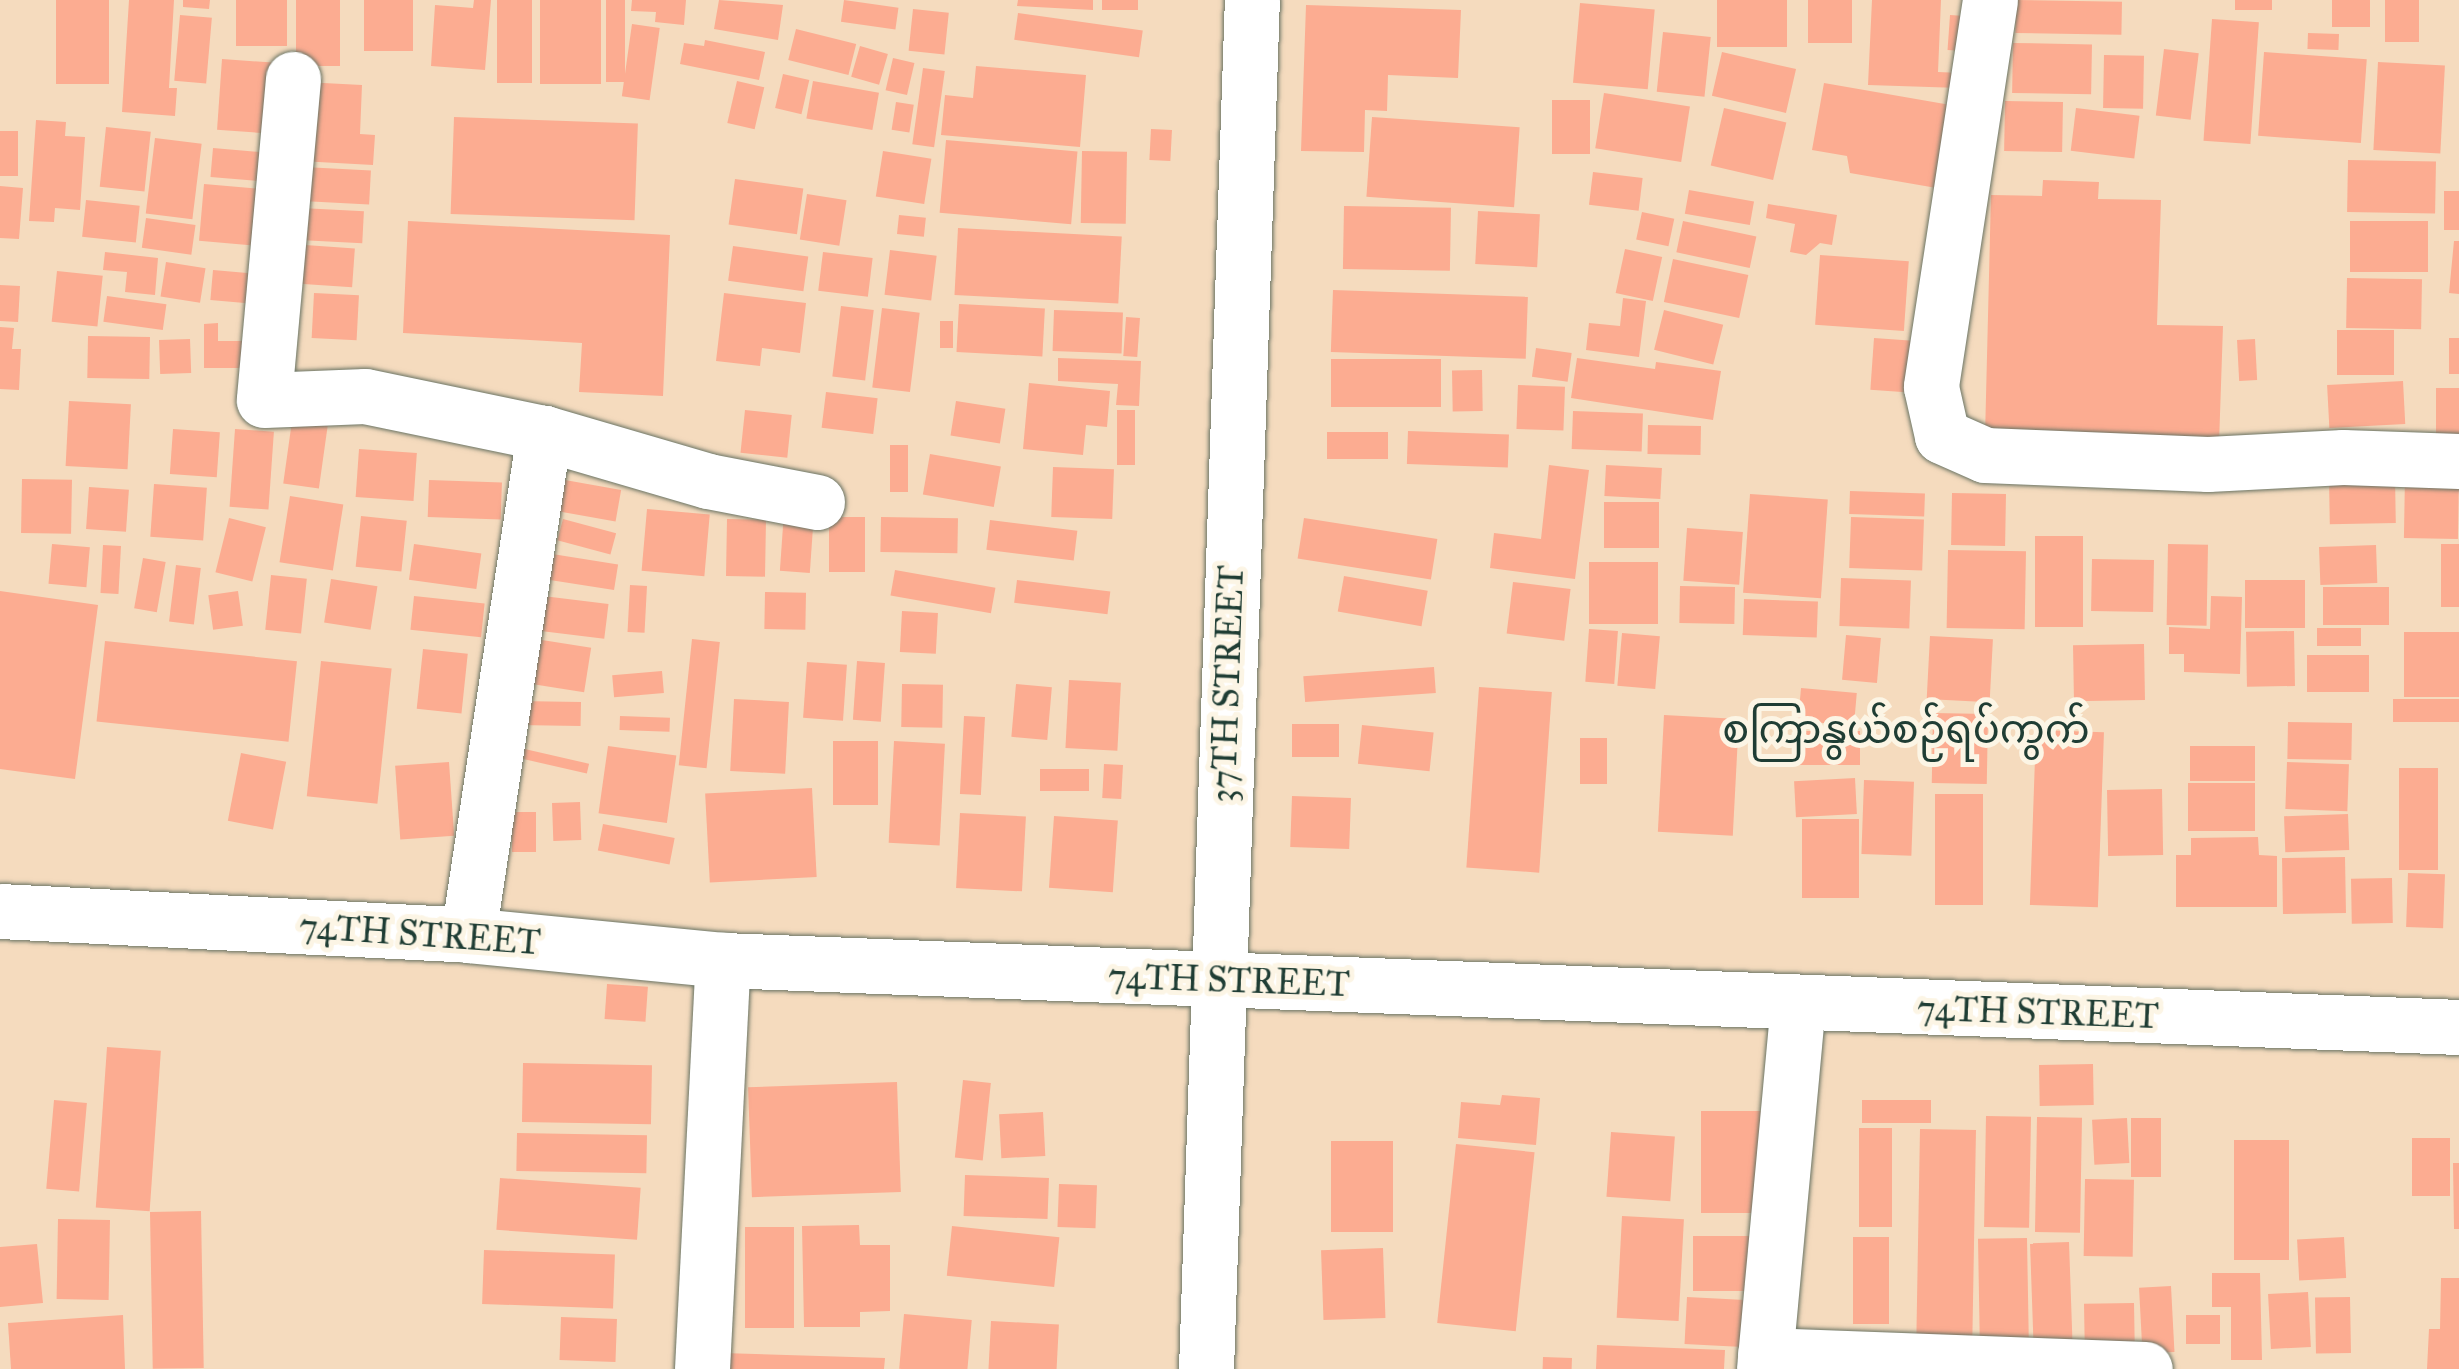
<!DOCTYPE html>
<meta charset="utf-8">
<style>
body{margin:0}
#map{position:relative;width:2459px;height:1369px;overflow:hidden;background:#f5dbbe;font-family:"IM FELL Great Primer","Noto Sans Myanmar",serif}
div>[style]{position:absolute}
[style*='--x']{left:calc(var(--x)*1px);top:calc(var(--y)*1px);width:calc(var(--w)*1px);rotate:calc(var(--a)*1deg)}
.building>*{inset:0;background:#fcac91;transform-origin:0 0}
.roads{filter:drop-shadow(0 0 2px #6a7464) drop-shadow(0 0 2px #6a7464)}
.minor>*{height:55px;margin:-27.5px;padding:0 27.5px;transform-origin:27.5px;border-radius:27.5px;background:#fff}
span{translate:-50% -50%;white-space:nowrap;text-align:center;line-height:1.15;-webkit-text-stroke:10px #fcf5e5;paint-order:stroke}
.street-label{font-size:35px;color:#1f3d34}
.quarter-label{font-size:40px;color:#1f3d34}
</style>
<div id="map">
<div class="building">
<i style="left:56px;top:0;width:53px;height:84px"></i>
<i style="clip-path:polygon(129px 0,174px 0,169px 88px,177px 88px,175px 116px,122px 112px)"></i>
<i style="clip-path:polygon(183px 0,210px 0,209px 9px,183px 7px)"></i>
<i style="left:236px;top:0;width:51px;height:46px"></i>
<i style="left:296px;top:0;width:44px;height:66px"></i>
<i style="left:364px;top:0;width:49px;height:51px"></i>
<i style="clip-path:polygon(474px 0,491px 0,485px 70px,431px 66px,435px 5px,473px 8px)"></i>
<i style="left:497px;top:0;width:35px;height:83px"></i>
<i style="left:540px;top:0;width:61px;height:84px"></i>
<i style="left:606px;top:0;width:19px;height:82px"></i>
<i style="clip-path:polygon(632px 0,686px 0,684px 25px,655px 22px,656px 12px,631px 11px)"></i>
<i style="clip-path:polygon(719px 0,783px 5px,778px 40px,714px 29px)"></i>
<i style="left:844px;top:0;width:55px;height:22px;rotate:8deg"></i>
<i style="clip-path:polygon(1018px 0,1093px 0,1093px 10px,1017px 6px)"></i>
<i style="left:1102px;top:0;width:36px;height:10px"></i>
<i style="left:1717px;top:0;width:70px;height:47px"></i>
<i style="left:1808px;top:0;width:44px;height:43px"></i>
<i style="clip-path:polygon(1872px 0,1941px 0,1938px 72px,1961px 73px,1960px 88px,1868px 85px)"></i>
<i style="left:2016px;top:0;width:106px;height:33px;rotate:1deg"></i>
<i style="left:2235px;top:0;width:37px;height:10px"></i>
<i style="left:2332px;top:0;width:38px;height:27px"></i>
<i style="left:2385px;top:0;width:34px;height:42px"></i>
<i style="left:1580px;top:3px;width:75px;height:80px;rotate:5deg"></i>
<i style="clip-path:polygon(1306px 5px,1461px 10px,1458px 78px,1388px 75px,1387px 111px,1365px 110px,1364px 152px,1301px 151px)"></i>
<i style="left:913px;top:9px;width:36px;height:42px;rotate:6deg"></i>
<i style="left:1018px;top:13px;width:126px;height:27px;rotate:8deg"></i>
<i style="left:180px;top:15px;width:32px;height:66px;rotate:5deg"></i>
<i style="left:1950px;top:15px;width:26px;height:35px;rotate:4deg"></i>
<i style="left:2212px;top:19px;width:47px;height:122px;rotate:4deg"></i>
<i style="left:632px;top:24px;width:28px;height:73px;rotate:8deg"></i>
<i style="left:796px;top:29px;width:62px;height:32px;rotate:14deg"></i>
<i style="left:1663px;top:32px;width:48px;height:60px;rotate:6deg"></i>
<i style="left:2308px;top:33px;width:31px;height:16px;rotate:2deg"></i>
<i style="clip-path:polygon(705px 40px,765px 52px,759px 80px,680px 64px,684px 43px,704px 46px)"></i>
<i style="left:2013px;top:43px;width:79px;height:50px;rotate:1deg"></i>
<i style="left:860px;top:46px;width:29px;height:32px;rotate:16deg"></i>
<i style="left:2164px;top:49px;width:35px;height:67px;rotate:7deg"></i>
<i style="left:1722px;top:52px;width:76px;height:45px;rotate:13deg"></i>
<i style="left:2264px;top:52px;width:103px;height:84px;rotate:4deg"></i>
<i style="left:2104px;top:55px;width:40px;height:53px;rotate:1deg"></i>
<i style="left:893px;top:58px;width:22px;height:33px;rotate:13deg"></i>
<i style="left:222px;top:59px;width:55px;height:71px;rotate:4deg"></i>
<i style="left:2378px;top:62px;width:67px;height:88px;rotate:3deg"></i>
<i style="clip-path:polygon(976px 66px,1086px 75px,1080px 147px,941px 135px,945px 95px,973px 98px)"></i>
<i style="left:923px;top:68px;width:22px;height:77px;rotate:8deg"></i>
<i style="left:783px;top:74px;width:27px;height:35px;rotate:13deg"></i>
<i style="left:737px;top:81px;width:28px;height:43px;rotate:13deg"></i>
<i style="left:813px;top:81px;width:67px;height:38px;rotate:10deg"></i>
<i style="clip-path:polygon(304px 82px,362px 85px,360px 134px,375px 135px,373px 165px,300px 161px)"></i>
<i style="clip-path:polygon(1824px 83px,1962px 107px,1948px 190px,1850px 173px,1847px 156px,1812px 150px)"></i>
<i style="left:1604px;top:93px;width:87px;height:56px;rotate:9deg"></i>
<i style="left:1552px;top:100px;width:38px;height:54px"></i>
<i style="left:2005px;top:101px;width:58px;height:50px;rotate:1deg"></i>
<i style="left:896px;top:102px;width:18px;height:28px;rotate:9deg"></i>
<i style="left:1724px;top:108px;width:64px;height:59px;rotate:13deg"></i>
<i style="left:2076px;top:108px;width:64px;height:43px;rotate:7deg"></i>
<i style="left:454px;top:117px;width:184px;height:97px;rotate:2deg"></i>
<i style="left:1372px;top:117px;width:148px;height:80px;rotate:4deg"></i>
<i style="clip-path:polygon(36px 120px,66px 122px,65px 136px,85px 137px,80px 210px,55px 208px,54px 222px,29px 221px)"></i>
<i style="left:106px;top:127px;width:45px;height:60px;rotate:6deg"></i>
<i style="left:1151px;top:129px;width:21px;height:31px;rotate:3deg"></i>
<i style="left:0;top:131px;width:18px;height:45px"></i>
<i style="left:155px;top:138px;width:47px;height:76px;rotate:7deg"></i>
<i style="left:946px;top:140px;width:132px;height:73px;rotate:5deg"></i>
<i style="left:213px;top:148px;width:54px;height:29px;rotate:5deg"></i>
<i style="left:883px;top:151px;width:49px;height:46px;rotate:9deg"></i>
<i style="left:1082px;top:151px;width:45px;height:72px;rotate:1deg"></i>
<i style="left:2348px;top:160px;width:88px;height:52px;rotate:1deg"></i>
<i style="left:304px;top:167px;width:67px;height:34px;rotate:3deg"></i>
<i style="left:1593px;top:172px;width:50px;height:33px;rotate:7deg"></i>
<i style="left:735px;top:179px;width:69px;height:46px;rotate:8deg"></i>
<i style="clip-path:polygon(2043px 180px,2099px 182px,2098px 199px,2161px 200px,2157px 325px,2223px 326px,2219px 444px,1985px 437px,1991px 195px,2042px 196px)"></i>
<i style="left:204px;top:184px;width:65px;height:57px;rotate:5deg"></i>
<i style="clip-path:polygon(0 186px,23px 188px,19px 239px,0 238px)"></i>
<i style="left:1689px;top:190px;width:66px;height:24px;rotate:10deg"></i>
<i style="left:2444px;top:191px;width:15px;height:39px"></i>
<i style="left:807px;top:194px;width:40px;height:46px;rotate:9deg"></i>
<i style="left:86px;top:200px;width:54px;height:37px;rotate:6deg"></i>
<i style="clip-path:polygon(1768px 204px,1837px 215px,1832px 245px,1820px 243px,1806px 255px,1790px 252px,1795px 224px,1766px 218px)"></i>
<i style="left:1344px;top:206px;width:107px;height:63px;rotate:1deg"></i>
<i style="left:301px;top:208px;width:63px;height:32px;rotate:3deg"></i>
<i style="left:1478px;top:211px;width:62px;height:53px;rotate:3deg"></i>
<i style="left:1642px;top:212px;width:33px;height:28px;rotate:12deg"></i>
<i style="left:899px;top:215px;width:27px;height:19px;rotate:6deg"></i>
<i style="left:146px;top:218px;width:50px;height:30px;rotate:8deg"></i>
<i style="clip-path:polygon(408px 221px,670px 235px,663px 396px,579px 392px,582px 343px,403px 333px)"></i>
<i style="left:1683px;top:221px;width:75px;height:32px;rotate:12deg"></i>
<i style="left:2350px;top:221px;width:78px;height:51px"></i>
<i style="left:958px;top:228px;width:164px;height:67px;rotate:3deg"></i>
<i style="clip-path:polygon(2454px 241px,2459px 241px,2459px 294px,2449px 293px)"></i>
<i style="left:291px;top:244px;width:64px;height:39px;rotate:4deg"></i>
<i style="left:733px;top:246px;width:76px;height:35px;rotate:8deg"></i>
<i style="left:1625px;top:249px;width:38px;height:45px;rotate:12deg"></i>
<i style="left:890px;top:250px;width:47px;height:45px;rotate:7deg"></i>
<i style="clip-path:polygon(105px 252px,158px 258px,155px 295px,125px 292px,127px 272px,103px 270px)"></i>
<i style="left:823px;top:252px;width:50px;height:39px;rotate:7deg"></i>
<i style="left:1820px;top:255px;width:89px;height:70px;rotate:4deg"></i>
<i style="left:1673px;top:259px;width:77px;height:44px;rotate:12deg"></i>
<i style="left:166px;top:262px;width:40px;height:35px;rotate:9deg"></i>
<i style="left:213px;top:270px;width:43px;height:30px;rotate:5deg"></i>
<i style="left:57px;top:271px;width:46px;height:51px;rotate:6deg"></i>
<i style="left:2347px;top:278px;width:75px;height:50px;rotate:1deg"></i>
<i style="left:0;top:285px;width:20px;height:36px;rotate:3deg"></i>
<i style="left:1333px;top:290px;width:195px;height:62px;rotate:2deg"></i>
<i style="left:314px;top:293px;width:45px;height:45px;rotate:3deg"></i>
<i style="clip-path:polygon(724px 293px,806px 303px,800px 353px,762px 348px,760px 366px,716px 361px)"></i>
<i style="left:107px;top:296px;width:60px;height:26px;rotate:8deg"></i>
<i style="clip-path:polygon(1623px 298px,1646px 301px,1639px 357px,1586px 350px,1589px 323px,1620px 326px)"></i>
<i style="left:959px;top:304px;width:86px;height:48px;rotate:3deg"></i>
<i style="left:841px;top:306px;width:33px;height:71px;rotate:7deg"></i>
<i style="left:882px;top:308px;width:38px;height:80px;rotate:7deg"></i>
<i style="left:1054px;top:310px;width:69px;height:41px;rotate:2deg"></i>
<i style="left:1664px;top:310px;width:61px;height:41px;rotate:14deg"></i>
<i style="left:1126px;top:317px;width:14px;height:39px;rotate:4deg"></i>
<i style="left:940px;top:321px;width:13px;height:27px"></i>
<i style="clip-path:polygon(218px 323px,218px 341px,244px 341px,244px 368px,204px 368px,204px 324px)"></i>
<i style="clip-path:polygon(0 327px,14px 328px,12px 349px,21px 349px,19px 390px,0 389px)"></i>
<i style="left:2394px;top:330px;width:45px;height:57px;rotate:90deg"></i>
<i style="left:88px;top:336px;width:62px;height:42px;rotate:1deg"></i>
<i style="left:1874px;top:338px;width:46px;height:52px;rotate:4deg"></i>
<i style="left:2449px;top:338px;width:10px;height:36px"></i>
<i style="left:190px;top:339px;width:34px;height:31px;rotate:88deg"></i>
<i style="left:2255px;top:339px;width:41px;height:18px;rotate:87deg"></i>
<i style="left:1536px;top:348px;width:36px;height:29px;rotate:8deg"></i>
<i style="clip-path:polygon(1058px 358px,1141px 361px,1139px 406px,1116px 405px,1118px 384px,1058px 381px)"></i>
<i style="clip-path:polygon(1577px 358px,1655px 369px,1656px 362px,1721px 371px,1713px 420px,1571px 398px)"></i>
<i style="left:1331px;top:359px;width:110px;height:48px"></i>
<i style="left:1482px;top:370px;width:41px;height:30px;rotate:89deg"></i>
<i style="left:2403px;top:381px;width:43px;height:76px;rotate:87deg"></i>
<i style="clip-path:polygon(1029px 383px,1110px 391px,1107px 427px,1086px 425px,1083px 455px,1023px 449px)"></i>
<i style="left:1518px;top:385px;width:47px;height:44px;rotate:2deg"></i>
<i style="left:2436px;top:388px;width:23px;height:47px"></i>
<i style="left:826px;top:392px;width:52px;height:36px;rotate:7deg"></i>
<i style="left:69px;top:401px;width:62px;height:65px;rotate:3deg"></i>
<i style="left:956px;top:401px;width:50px;height:35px;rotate:9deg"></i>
<i style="left:745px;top:410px;width:47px;height:43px;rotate:6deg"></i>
<i style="left:1117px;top:410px;width:18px;height:55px"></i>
<i style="left:1573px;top:411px;width:70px;height:38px;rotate:2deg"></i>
<i style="left:292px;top:421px;width:36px;height:63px;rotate:8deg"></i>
<i style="left:1648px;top:425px;width:53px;height:29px;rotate:1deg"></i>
<i style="left:173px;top:429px;width:47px;height:45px;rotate:4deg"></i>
<i style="left:235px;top:429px;width:39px;height:78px;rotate:4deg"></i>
<i style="left:1408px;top:431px;width:101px;height:33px;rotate:2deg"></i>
<i style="left:1388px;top:432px;width:27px;height:61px;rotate:90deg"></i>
<i style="left:890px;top:445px;width:18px;height:47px"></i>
<i style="left:359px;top:449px;width:58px;height:48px;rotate:4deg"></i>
<i style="left:930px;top:454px;width:72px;height:41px;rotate:10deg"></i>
<i style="clip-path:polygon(1549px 465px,1589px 470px,1575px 579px,1490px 568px,1494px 533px,1541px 539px)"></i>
<i style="left:1606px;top:465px;width:56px;height:31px;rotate:3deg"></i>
<i style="left:1053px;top:467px;width:61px;height:50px;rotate:2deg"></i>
<i style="left:2405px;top:476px;width:54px;height:62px;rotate:1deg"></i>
<i style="left:2395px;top:477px;width:46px;height:66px;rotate:89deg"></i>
<i style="left:22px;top:479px;width:50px;height:54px;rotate:1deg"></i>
<i style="left:429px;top:480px;width:73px;height:37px;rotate:2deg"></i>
<i style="left:565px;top:480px;width:57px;height:32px;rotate:10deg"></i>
<i style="left:154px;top:484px;width:53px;height:53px;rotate:4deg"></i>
<i style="left:89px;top:487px;width:40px;height:42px;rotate:4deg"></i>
<i style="left:1850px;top:491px;width:75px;height:23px;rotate:2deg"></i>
<i style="left:1952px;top:493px;width:54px;height:52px;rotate:1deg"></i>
<i style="left:1750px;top:494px;width:78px;height:99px;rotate:4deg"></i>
<i style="left:290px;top:496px;width:54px;height:67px;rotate:9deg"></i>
<i style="left:1604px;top:502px;width:55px;height:46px"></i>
<i style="left:647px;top:509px;width:63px;height:62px;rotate:5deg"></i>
<i style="left:784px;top:512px;width:30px;height:59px;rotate:4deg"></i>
<i style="left:361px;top:516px;width:46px;height:51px;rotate:6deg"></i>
<i style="left:829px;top:517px;width:36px;height:55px"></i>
<i style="left:881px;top:517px;width:77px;height:35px;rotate:1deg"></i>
<i style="left:1851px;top:517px;width:73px;height:51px;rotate:2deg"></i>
<i style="left:229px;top:518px;width:38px;height:56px;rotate:14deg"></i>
<i style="left:1304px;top:518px;width:135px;height:41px;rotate:9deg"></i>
<i style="left:563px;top:519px;width:55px;height:22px;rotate:15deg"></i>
<i style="left:727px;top:519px;width:39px;height:57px;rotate:1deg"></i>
<i style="left:990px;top:520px;width:88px;height:30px;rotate:7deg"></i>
<i style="left:1687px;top:528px;width:56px;height:53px;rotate:4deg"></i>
<i style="left:2035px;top:536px;width:48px;height:91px"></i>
<i style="left:52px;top:544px;width:38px;height:40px;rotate:5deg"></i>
<i style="left:414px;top:544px;width:68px;height:36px;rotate:8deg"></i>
<i style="left:2168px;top:544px;width:40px;height:81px;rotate:1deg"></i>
<i style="left:2441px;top:544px;width:18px;height:63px"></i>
<i style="left:103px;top:545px;width:18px;height:48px;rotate:3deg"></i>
<i style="left:2376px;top:545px;width:38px;height:57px;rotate:88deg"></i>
<i style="left:1948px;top:550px;width:78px;height:78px;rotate:1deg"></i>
<i style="left:546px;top:553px;width:73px;height:26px;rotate:9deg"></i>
<i style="left:143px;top:558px;width:23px;height:51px;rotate:10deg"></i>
<i style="left:2092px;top:559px;width:62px;height:52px;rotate:1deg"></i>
<i style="left:1589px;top:562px;width:69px;height:62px"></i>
<i style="left:176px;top:565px;width:25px;height:57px;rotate:7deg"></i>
<i style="left:895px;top:570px;width:102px;height:26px;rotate:10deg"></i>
<i style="left:271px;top:575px;width:36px;height:55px;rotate:6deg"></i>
<i style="left:1344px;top:576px;width:85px;height:36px;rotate:10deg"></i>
<i style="left:1841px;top:578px;width:70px;height:48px;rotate:2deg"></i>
<i style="left:331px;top:579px;width:47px;height:44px;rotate:9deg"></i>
<i style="left:1017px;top:580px;width:94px;height:23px;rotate:7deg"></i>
<i style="left:2245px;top:580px;width:60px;height:48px"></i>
<i style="left:1513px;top:582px;width:58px;height:52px;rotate:7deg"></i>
<i style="left:630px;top:585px;width:17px;height:47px;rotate:3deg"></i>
<i style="left:1680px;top:586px;width:55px;height:37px;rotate:1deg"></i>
<i style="left:2389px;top:587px;width:38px;height:66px;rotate:90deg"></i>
<i style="clip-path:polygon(0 591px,98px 605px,75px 779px,0 769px)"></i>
<i style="left:238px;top:591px;width:35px;height:30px;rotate:82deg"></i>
<i style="left:765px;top:592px;width:41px;height:37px;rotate:1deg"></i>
<i style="left:414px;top:596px;width:71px;height:34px;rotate:6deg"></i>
<i style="left:543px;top:596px;width:66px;height:35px;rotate:7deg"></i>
<i style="clip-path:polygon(2211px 596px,2242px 597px,2240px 674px,2184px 672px,2184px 654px,2169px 654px,2169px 627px,2210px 629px)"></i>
<i style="left:1744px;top:599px;width:74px;height:36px;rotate:2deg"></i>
<i style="left:902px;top:611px;width:36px;height:41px;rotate:3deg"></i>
<i style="left:2317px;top:628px;width:44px;height:18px"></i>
<i style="left:1589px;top:629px;width:29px;height:53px;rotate:4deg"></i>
<i style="left:2294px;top:631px;width:55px;height:48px;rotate:89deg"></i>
<i style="left:2459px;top:632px;width:65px;height:55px;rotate:90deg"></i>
<i style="left:1622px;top:633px;width:38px;height:53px;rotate:5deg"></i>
<i style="left:1846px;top:635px;width:35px;height:45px;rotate:5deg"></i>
<i style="left:1930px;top:636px;width:63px;height:63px;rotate:3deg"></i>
<i style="left:523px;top:637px;width:69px;height:45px;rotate:9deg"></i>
<i style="left:692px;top:639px;width:28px;height:127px;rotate:6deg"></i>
<i style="left:105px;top:641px;width:193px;height:81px;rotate:6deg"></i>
<i style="left:2144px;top:644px;width:56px;height:71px;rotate:89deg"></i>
<i style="left:423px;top:649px;width:45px;height:60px;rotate:6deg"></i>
<i style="left:2307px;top:655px;width:62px;height:37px"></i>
<i style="left:321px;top:661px;width:71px;height:136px;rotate:6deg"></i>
<i style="left:857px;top:661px;width:28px;height:59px;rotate:4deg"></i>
<i style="left:807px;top:662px;width:40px;height:56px;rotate:4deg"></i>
<i style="left:1434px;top:667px;width:26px;height:131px;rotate:86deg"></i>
<i style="left:662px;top:671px;width:22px;height:50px;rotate:85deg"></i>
<i style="left:1069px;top:680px;width:52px;height:68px;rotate:3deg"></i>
<i style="left:902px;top:684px;width:41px;height:43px;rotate:1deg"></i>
<i style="left:1016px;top:684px;width:36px;height:53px;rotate:5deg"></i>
<i style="left:1479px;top:687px;width:73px;height:181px;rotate:4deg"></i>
<i style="left:1801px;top:688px;width:56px;height:33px;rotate:5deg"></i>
<i style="left:734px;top:699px;width:55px;height:72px;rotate:3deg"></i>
<i style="left:2459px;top:699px;width:23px;height:66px;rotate:90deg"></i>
<i style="left:518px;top:701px;width:63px;height:24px;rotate:1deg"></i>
<i style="left:1933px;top:713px;width:55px;height:70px;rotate:1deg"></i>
<i style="left:1664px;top:715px;width:75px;height:117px;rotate:3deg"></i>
<i style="left:620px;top:716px;width:50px;height:14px;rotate:2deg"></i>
<i style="left:964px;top:716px;width:21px;height:78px;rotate:3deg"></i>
<i style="left:2288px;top:722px;width:64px;height:37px;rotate:1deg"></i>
<i style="left:1339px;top:724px;width:33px;height:47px;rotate:90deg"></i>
<i style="left:1362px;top:725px;width:72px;height:39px;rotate:6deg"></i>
<i style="left:2036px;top:730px;width:68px;height:175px;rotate:2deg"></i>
<i style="left:1799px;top:731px;width:61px;height:34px"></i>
<i style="left:1580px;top:738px;width:27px;height:46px"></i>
<i style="left:833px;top:741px;width:45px;height:64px"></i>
<i style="left:894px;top:741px;width:51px;height:102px;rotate:3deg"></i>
<i style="left:608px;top:746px;width:69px;height:68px;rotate:8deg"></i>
<i style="left:2255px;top:746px;width:35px;height:65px;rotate:90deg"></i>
<i style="left:516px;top:747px;width:75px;height:10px;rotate:13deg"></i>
<i style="left:241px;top:753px;width:46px;height:69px;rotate:11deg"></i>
<i style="left:449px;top:762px;width:74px;height:54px;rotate:86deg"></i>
<i style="left:2287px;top:762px;width:62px;height:47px;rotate:2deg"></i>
<i style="left:1104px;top:764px;width:19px;height:34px;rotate:3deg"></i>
<i style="left:2399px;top:768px;width:39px;height:102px"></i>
<i style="left:1040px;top:769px;width:49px;height:22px"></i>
<i style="left:1855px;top:778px;width:36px;height:61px;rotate:87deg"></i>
<i style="left:1864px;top:780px;width:50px;height:74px;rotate:2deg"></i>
<i style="left:2255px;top:783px;width:48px;height:67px;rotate:90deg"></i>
<i style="left:812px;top:788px;width:89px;height:107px;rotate:87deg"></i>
<i style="left:2162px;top:789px;width:66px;height:55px;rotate:89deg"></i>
<i style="left:1935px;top:794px;width:48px;height:111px"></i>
<i style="left:1292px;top:796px;width:59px;height:51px;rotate:2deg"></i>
<i style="left:580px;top:802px;width:38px;height:28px;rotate:88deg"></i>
<i style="left:512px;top:812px;width:24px;height:40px"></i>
<i style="left:960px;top:813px;width:66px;height:75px;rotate:3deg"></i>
<i style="left:2348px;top:814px;width:36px;height:64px;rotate:88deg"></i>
<i style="left:1054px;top:816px;width:64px;height:72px;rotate:4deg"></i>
<i style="left:1802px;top:819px;width:57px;height:79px"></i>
<i style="left:603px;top:824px;width:73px;height:27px;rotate:11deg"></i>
<i style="clip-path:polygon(2258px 837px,2259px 855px,2277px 856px,2277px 907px,2176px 907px,2176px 855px,2191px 855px,2191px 838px)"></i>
<i style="left:2345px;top:857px;width:56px;height:63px;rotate:89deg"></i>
<i style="left:2408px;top:873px;width:37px;height:54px;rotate:2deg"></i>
<i style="left:2392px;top:878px;width:45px;height:41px;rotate:89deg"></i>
<i style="left:607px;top:984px;width:41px;height:35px;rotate:4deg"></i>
<i style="left:107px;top:1047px;width:54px;height:161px;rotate:4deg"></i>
<i style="left:523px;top:1063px;width:129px;height:59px;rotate:1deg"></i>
<i style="left:2093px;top:1064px;width:41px;height:54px;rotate:89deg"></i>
<i style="left:963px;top:1080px;width:28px;height:78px;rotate:6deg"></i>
<i style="left:897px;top:1082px;width:110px;height:149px;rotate:88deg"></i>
<i style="clip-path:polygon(1502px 1095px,1540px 1098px,1536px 1145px,1458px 1138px,1461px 1102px,1500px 1105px)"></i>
<i style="left:54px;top:1100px;width:33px;height:89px;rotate:5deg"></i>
<i style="left:1931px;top:1100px;width:23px;height:69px;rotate:90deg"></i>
<i style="left:1701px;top:1111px;width:62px;height:102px"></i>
<i style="left:1043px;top:1112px;width:44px;height:44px;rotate:87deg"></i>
<i style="left:1986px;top:1116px;width:45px;height:111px;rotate:1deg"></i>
<i style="left:2037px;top:1117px;width:45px;height:115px;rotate:1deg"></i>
<i style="left:2127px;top:1118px;width:45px;height:35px;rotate:87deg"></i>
<i style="left:2131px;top:1118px;width:30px;height:59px"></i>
<i style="left:1859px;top:1128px;width:33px;height:99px"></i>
<i style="left:1920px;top:1129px;width:56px;height:218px;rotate:1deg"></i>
<i style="left:1611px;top:1132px;width:64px;height:65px;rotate:4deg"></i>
<i style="left:517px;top:1133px;width:130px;height:38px;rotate:1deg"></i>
<i style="left:2412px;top:1138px;width:38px;height:58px"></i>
<i style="left:2289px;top:1140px;width:120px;height:55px;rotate:90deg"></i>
<i style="left:1393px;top:1141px;width:91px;height:62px;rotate:90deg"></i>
<i style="left:1456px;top:1144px;width:79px;height:180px;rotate:6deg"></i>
<i style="clip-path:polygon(2453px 1163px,2459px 1163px,2459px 1229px,2454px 1229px)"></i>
<i style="left:965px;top:1175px;width:84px;height:41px;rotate:2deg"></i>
<i style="left:500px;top:1178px;width:141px;height:52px;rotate:4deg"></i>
<i style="left:2085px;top:1179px;width:49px;height:77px;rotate:1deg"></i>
<i style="left:1059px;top:1184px;width:38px;height:43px;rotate:2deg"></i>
<i style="left:201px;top:1211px;width:157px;height:51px;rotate:89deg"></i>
<i style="left:1622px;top:1216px;width:62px;height:102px;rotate:3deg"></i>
<i style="left:58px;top:1219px;width:52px;height:80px;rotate:1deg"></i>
<i style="clip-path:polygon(859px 1225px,860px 1245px,890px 1245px,890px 1311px,860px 1312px,860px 1327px,804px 1327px,802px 1226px)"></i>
<i style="left:952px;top:1226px;width:108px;height:50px;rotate:6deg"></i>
<i style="left:745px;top:1227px;width:49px;height:101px"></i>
<i style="left:1693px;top:1236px;width:60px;height:55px"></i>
<i style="left:1853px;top:1237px;width:36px;height:87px"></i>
<i style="left:2344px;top:1237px;width:41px;height:47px;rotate:87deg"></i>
<i style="left:2027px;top:1238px;width:109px;height:49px;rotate:89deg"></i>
<i style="left:2069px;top:1242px;width:100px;height:39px;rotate:88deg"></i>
<i style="clip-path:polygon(37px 1244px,43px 1303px,0 1307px,0 1247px)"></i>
<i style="left:1383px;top:1248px;width:70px;height:62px;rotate:88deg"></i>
<i style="left:484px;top:1250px;width:131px;height:54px;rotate:2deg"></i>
<i style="clip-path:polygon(2212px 1273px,2260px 1273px,2262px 1360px,2231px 1360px,2231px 1307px,2212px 1307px)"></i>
<i style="clip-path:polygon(2441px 1278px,2459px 1278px,2459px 1369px,2427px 1369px,2429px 1329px,2440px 1329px)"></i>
<i style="left:2171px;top:1286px;width:66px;height:32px;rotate:87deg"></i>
<i style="left:2308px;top:1292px;width:55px;height:40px;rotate:87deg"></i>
<i style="left:1687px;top:1297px;width:63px;height:47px;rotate:3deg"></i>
<i style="left:2350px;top:1297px;width:56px;height:35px;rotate:89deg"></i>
<i style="left:2134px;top:1303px;width:42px;height:50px;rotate:89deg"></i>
<i style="left:904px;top:1314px;width:68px;height:55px;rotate:5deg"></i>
<i style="clip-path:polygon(123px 1315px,125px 1369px,11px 1369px,8px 1323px)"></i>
<i style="left:2186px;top:1315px;width:34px;height:29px"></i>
<i style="left:561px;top:1317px;width:56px;height:43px;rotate:2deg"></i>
<i style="left:991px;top:1321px;width:68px;height:48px;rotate:3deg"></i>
<i style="clip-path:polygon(1597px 1345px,1725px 1350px,1724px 1369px,1596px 1369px)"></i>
<i style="clip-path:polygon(722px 1353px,885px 1358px,884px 1369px,722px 1369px)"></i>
<i style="left:1543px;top:1357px;width:29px;height:12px;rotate:2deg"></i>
</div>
<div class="roads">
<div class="minor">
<i style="--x:1990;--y:0;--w:391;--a:98.7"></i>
<i style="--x:1931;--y:387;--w:50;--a:77.3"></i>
<i style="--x:1942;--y:436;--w:47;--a:23.8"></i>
<i style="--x:1985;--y:455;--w:223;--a:2.3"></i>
<i style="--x:2208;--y:464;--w:135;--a:-3"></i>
<i style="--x:2343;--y:457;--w:116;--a:2"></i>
<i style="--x:293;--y:79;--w:322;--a:95.2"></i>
<i style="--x:264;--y:400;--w:101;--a:-2.3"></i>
<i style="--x:365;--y:396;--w:183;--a:11.7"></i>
<i style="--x:0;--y:911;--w:469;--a:2.9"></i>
<i style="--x:468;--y:935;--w:256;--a:5.6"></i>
<i style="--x:723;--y:960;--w:1737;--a:2.21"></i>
<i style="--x:468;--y:935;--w:508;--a:-81.39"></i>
<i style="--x:544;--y:433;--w:171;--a:16.3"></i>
<i style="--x:708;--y:481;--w:111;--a:10.9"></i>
<i style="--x:1765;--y:1355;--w:380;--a:2.1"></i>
<i style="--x:702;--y:1369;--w:410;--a:-87.1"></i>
<i style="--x:1206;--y:1369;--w:1370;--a:-88.08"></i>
<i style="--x:1764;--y:1369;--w:366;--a:-84.7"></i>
</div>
</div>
<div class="street-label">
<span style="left:1228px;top:684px;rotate:-88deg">37TH STREET</span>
<span style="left:420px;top:935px;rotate:4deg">74TH STREET</span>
<span style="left:1229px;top:981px;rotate:2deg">74TH STREET</span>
<span style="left:2038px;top:1013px;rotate:2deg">74TH STREET</span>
</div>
<div class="quarter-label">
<span style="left:1906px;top:730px">စကြာနွယ်စဉ်ရပ်ကွက်</span>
</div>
</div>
